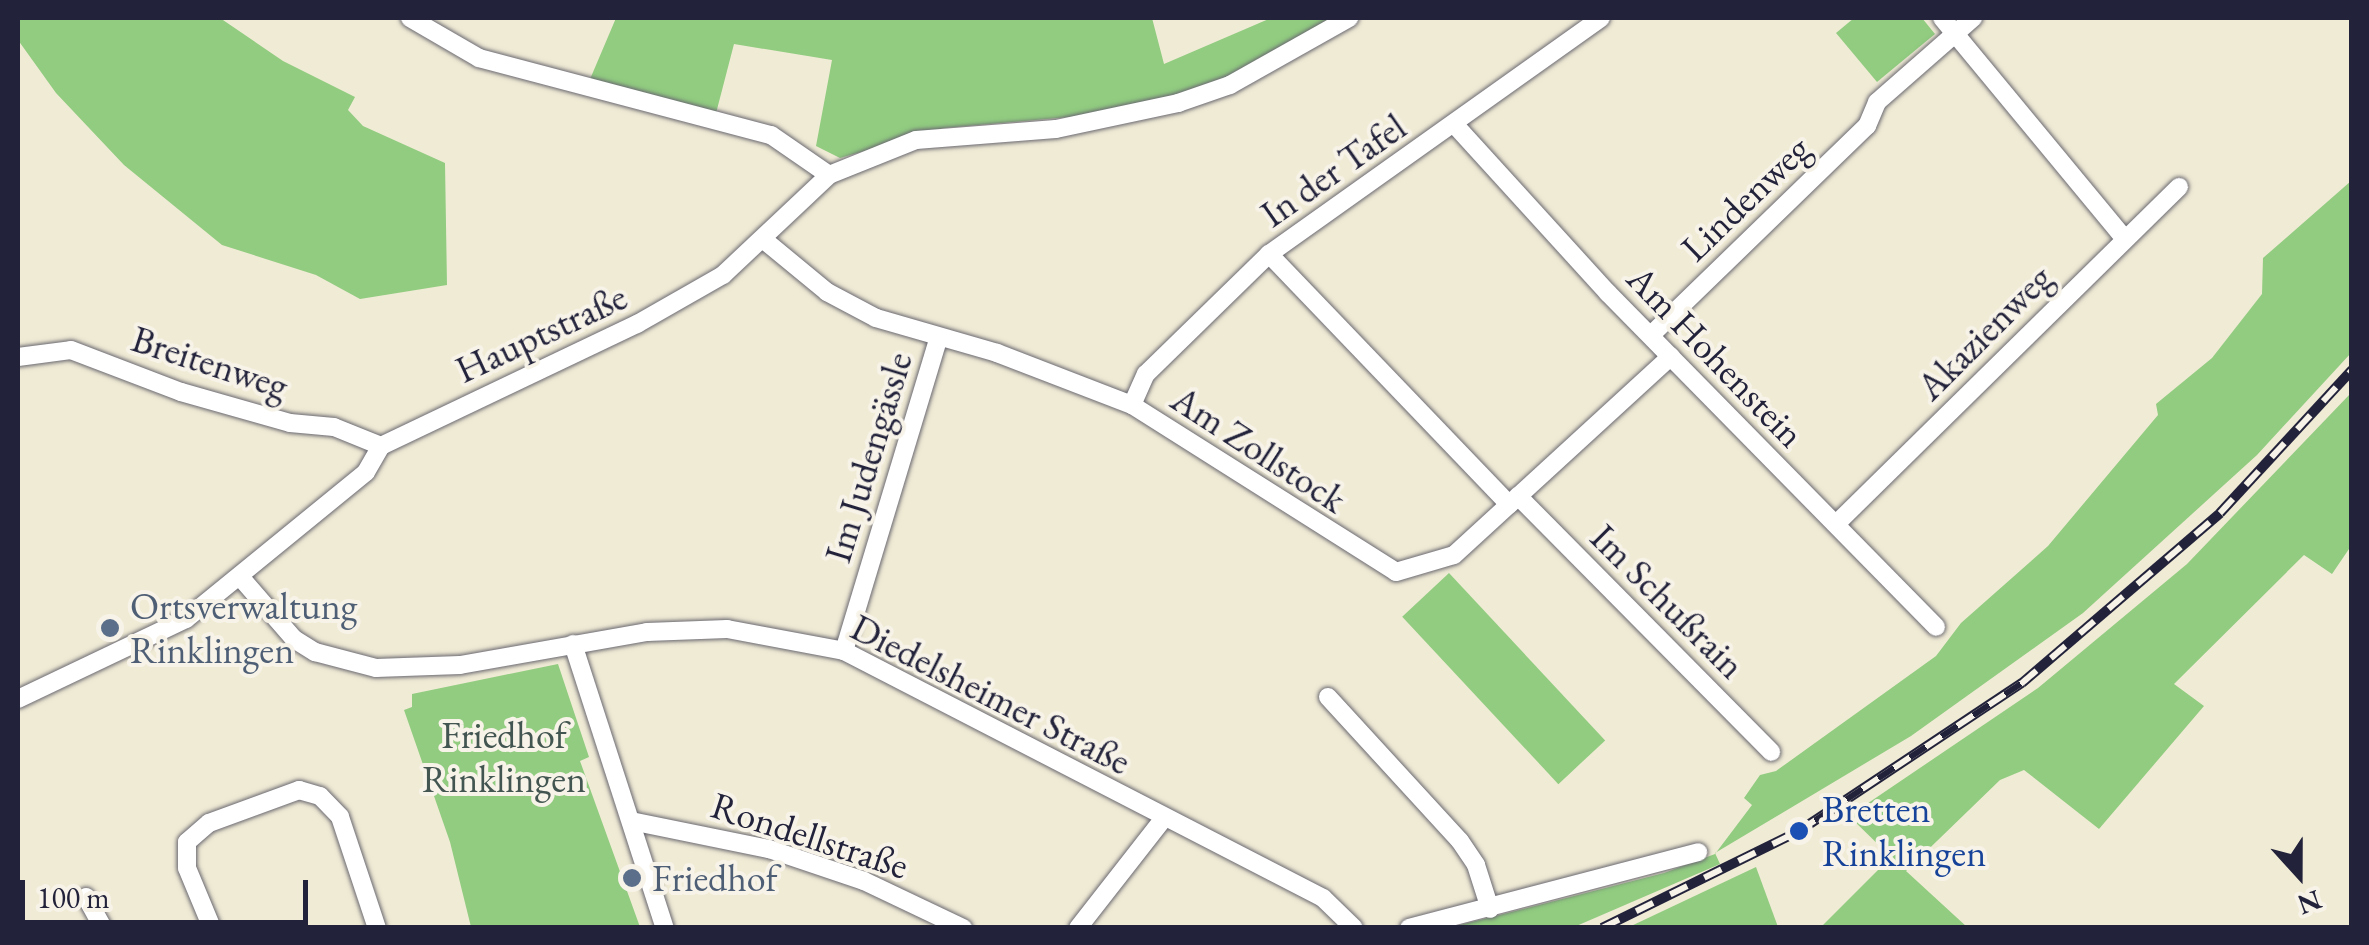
<!DOCTYPE html>
<meta charset="utf-8">
<style>
body{margin:0}
#map{position:relative;width:2369px;height:945px;overflow:hidden;background:#f0ebd5;font-family:"EB Garamond",serif}
div>[style]{position:absolute}
[style*='--x']{left:calc(var(--x)*1px);top:calc(var(--y)*1px);width:calc(var(--w)*1px);rotate:calc(var(--a)*1deg)}
.green>*{inset:0;background:#91cc80;transform-origin:0 0}
.roads{filter:drop-shadow(0 0 2px #6a6871) drop-shadow(0 0 2px #6a6871)}
.minor>*{height:18px;margin:-9px;padding:0 9px;transform-origin:9px;border-radius:9px;background:#fff}
.rail>*{height:10px;margin-top:-5px;transform-origin:0;background:repeating-linear-gradient(90deg,#f7f3e8 0 19px,#22223b 0 38px);box-sizing:border-box;border-block:2px solid #22223b}
.dots>*{width:28px;height:28px;translate:-50% -50%;box-sizing:border-box;border:5px solid #f7f3e8;border-radius:50%}
span{translate:-50% -50%;white-space:nowrap;text-align:center;line-height:1.15;-webkit-text-stroke:8px #f7f3e8;paint-order:stroke}
.street-label{font-size:38px;color:#22223b}
.service-label{font-size:38px;color:#4e5e75}
.left{translate:0 -50%;text-align:left}
.park-label{font-size:38px;color:#435550}
.transit-label{font-size:38px;color:#164399}
.frame{position:absolute;inset:0;border:20px solid #22223b;pointer-events:none}
.north{position:absolute;left:2249px;top:825px;width:100px;height:100px;-webkit-text-stroke:8px #f7f3e8;paint-order:stroke;rotate:159deg;font-size:28px;font-weight:700;line-height:40px;text-align:center;color:#22223b}
.north::after{content:'';display:block;margin:auto;width:35px;height:45px;background:#22223b;clip-path:polygon(50% 0,100% 100%,50% 72%,0 100%)}
.scale{position:absolute;left:20px;top:880px;width:288px;height:45px;box-sizing:border-box;border:5px solid #22223b;border-top:0;padding-left:12px;font-size:30px;line-height:35px;white-space:nowrap;color:#22223b;-webkit-text-stroke:8px #f7f3e8;paint-order:stroke}
</style>
<div id="map">
<div class="green">
<i style="clip-path:polygon(18px 18px,220px 18px,283px 61px,355px 97px,348px 110px,363px 126px,445px 163px,447px 285px,360px 299px,316px 275px,222px 245px,124px 165px,56px 93px,18px 40px)"></i>
<i style="clip-path:polygon(616px 18px,1152px 18px,1164px 64px,1271px 18px,1338px 18px,1217px 83px,1126px 112px,944px 128px,840px 158px,816px 146px,832px 60px,734px 44px,714px 121px,585px 91px)"></i>
<i style="clip-path:polygon(1854px 18px,1922px 18px,1935px 34px,1877px 82px,1836px 33px)"></i>
<i style="clip-path:polygon(2351px 181px,2351px 353px,2257px 455px,2083px 613px,1911px 736px,1715px 853px,1720px 864px,1574px 927px,1448px 928px,1664px 873px,1715px 854px,1752px 805px,1744px 798px,1760px 775px,1776px 771px,1936px 656px,1961px 623px,2048px 546px,2158px 415px,2156px 404px,2212px 358px,2262px 294px,2263px 258px)"></i>
<i style="clip-path:polygon(2351px 393px,2351px 546px,2332px 574px,2304px 555px,2174px 684px,2204px 706px,2099px 829px,2024px 770px,2000px 780px,1906px 871px,1967px 927px,1821px 927px,1891px 857px,1849px 816px,2038px 688px,2187px 564px)"></i>
<i style="left:1449px;top:573px;width:229px;height:64px;rotate:47deg"></i>
<i style="clip-path:polygon(558px 664px,589px 757px,580px 761px,640px 927px,471px 927px,450px 842px,404px 710px,412px 707px,412px 694px)"></i>
<i style="clip-path:polygon(1756px 867px,1778px 927px,1629px 927px)"></i>
</div>
<div class="roads">
<div class="minor">
<i style="--x:410;--y:18;--w:80;--a:30.1"></i>
<i style="--x:479;--y:58;--w:302;--a:14.8"></i>
<i style="--x:771;--y:135;--w:70;--a:34.6"></i>
<i style="--x:1942;--y:18;--w:286;--a:50.4"></i>
<i style="--x:1455;--y:125;--w:227;--a:47.7"></i>
<i style="--x:1608;--y:293;--w:468;--a:45.5"></i>
<i style="--x:764;--y:240;--w:82;--a:39.5"></i>
<i style="--x:827;--y:292;--w:55;--a:28"></i>
<i style="--x:876;--y:318;--w:126;--a:16.1"></i>
<i style="--x:997;--y:353;--w:145;--a:21.1"></i>
<i style="--x:1132;--y:405;--w:312;--a:32.3"></i>
<i style="--x:1396;--y:572;--w:60;--a:-16.3"></i>
<i style="--x:1454;--y:555;--w:294;--a:-42.5"></i>
<i style="--x:1269;--y:254;--w:347;--a:46.2"></i>
<i style="--x:1651;--y:335;--w:301;--a:-44.1"></i>
<i style="--x:1867;--y:126;--w:26;--a:-67"></i>
<i style="--x:1877;--y:102;--w:128;--a:-41.2"></i>
<i style="--x:18;--y:357;--w:53;--a:-7.5"></i>
<i style="--x:71;--y:350;--w:118;--a:20.9"></i>
<i style="--x:181;--y:392;--w:113;--a:15.9"></i>
<i style="--x:290;--y:423;--w:44;--a:5.2"></i>
<i style="--x:334;--y:427;--w:51;--a:22"></i>
<i style="--x:1132;--y:405;--w:34;--a:-66"></i>
<i style="--x:1146;--y:374;--w:172;--a:-44.3"></i>
<i style="--x:1269;--y:254;--w:407;--a:-35.4"></i>
<i style="--x:1518;--y:496;--w:360;--a:45.3"></i>
<i style="--x:1836;--y:524;--w:481;--a:-44.5"></i>
<i style="--x:242;--y:579;--w:79;--a:49.1"></i>
<i style="--x:294;--y:639;--w:25;--a:32"></i>
<i style="--x:315;--y:652;--w:63;--a:14.7"></i>
<i style="--x:376;--y:668;--w:84;--a:-2"></i>
<i style="--x:460;--y:665;--w:190;--a:-10"></i>
<i style="--x:647;--y:632;--w:80;--a:-2.1"></i>
<i style="--x:727;--y:629;--w:119;--a:10.6"></i>
<i style="--x:844;--y:651;--w:539;--a:27.28"></i>
<i style="--x:1323;--y:898;--w:43;--a:44.1"></i>
<i style="--x:573;--y:644;--w:299;--a:72.1"></i>
<i style="--x:844;--y:651;--w:326;--a:-73.2"></i>
<i style="--x:1328;--y:697;--w:195;--a:47.5"></i>
<i style="--x:1460;--y:841;--w:29;--a:56"></i>
<i style="--x:1476;--y:865;--w:46;--a:72.3"></i>
<i style="--x:18;--y:699;--w:186;--a:-25.5"></i>
<i style="--x:186;--y:619;--w:232;--a:-39.2"></i>
<i style="--x:366;--y:472;--w:30;--a:-60"></i>
<i style="--x:381;--y:446;--w:284;--a:-25.5"></i>
<i style="--x:637;--y:324;--w:99;--a:-29.7"></i>
<i style="--x:723;--y:275;--w:146;--a:-43.3"></i>
<i style="--x:829;--y:175;--w:94;--a:-21.9"></i>
<i style="--x:916;--y:140;--w:140;--a:-4.5"></i>
<i style="--x:1056;--y:129;--w:125;--a:-12"></i>
<i style="--x:1178;--y:103;--w:55;--a:-19.1"></i>
<i style="--x:1230;--y:85;--w:137;--a:-29.4"></i>
<i style="--x:631;--y:821;--w:141;--a:11.5"></i>
<i style="--x:769;--y:849;--w:100;--a:18.6"></i>
<i style="--x:864;--y:881;--w:110;--a:25.4"></i>
<i style="--x:86;--y:897;--w:35;--a:61"></i>
<i style="--x:212;--y:928;--w:65;--a:-112.6"></i>
<i style="--x:187;--y:868;--w:26;--a:-90"></i>
<i style="--x:187;--y:842;--w:29;--a:-41"></i>
<i style="--x:209;--y:823;--w:96;--a:-20.1"></i>
<i style="--x:299;--y:790;--w:22;--a:16"></i>
<i style="--x:320;--y:796;--w:29;--a:46"></i>
<i style="--x:340;--y:817;--w:117;--a:71.6"></i>
<i style="--x:1078;--y:928;--w:140;--a:-52"></i>
<i style="--x:1409;--y:928;--w:299;--a:-14.7"></i>
</div>
</div>
<div class="rail">
<i style="--x:1602;--y:928;--w:220;--a:-26.2"></i>
<i style="--x:1799;--y:831;--w:268;--a:-33.6"></i>
<i style="--x:2022;--y:683;--w:261;--a:-40.6"></i>
<i style="--x:2220;--y:513;--w:195;--a:-47.3"></i>
</div>
<div class="dots">
<i style="left:110px;top:628px;background:#5c6f8a"></i>
<i style="left:1799px;top:831px;background:#1a4fb4"></i>
<i style="left:632px;top:878px;background:#5c6f8a"></i>
</div>
<div class="street-label">
<span style="left:1333px;top:170px;rotate:-35deg">In der Tafel</span>
<span style="left:1745px;top:198px;rotate:-44deg">Lindenweg</span>
<span style="left:1984px;top:332px;rotate:-45deg">Akazienweg</span>
<span style="left:541px;top:333px;rotate:-25deg">Hauptstraße</span>
<span style="left:1716px;top:356px;rotate:46deg">Am Hohenstein</span>
<span style="left:210px;top:362px;rotate:18deg">Breitenweg</span>
<span style="left:1259px;top:449px;rotate:33deg">Am Zollstock</span>
<span style="left:868px;top:457px;rotate:-73deg">Im Judengässle</span>
<span style="left:1668px;top:601px;rotate:45deg">Im Schußrain</span>
<span style="left:991px;top:694px;rotate:27deg">Diedelsheimer Straße</span>
<span style="left:810px;top:835px;rotate:18deg">Rondellstraße</span>
</div>
<div class="service-label">
<span class="left" style="left:130px;top:628px">Ortsverwaltung<br>Rinklingen</span>
<span class="left" style="left:652px;top:878px">Friedhof</span>
</div>
<div class="park-label">
<span style="left:504px;top:757px">Friedhof<br>Rinklingen</span>
</div>
<div class="transit-label">
<span class="left" style="left:1822px;top:831px">Bretten<br>Rinklingen</span>
</div>
<div class="frame"></div>
<div class="north">N</div>
<div class="scale">100 m</div>
</div>
